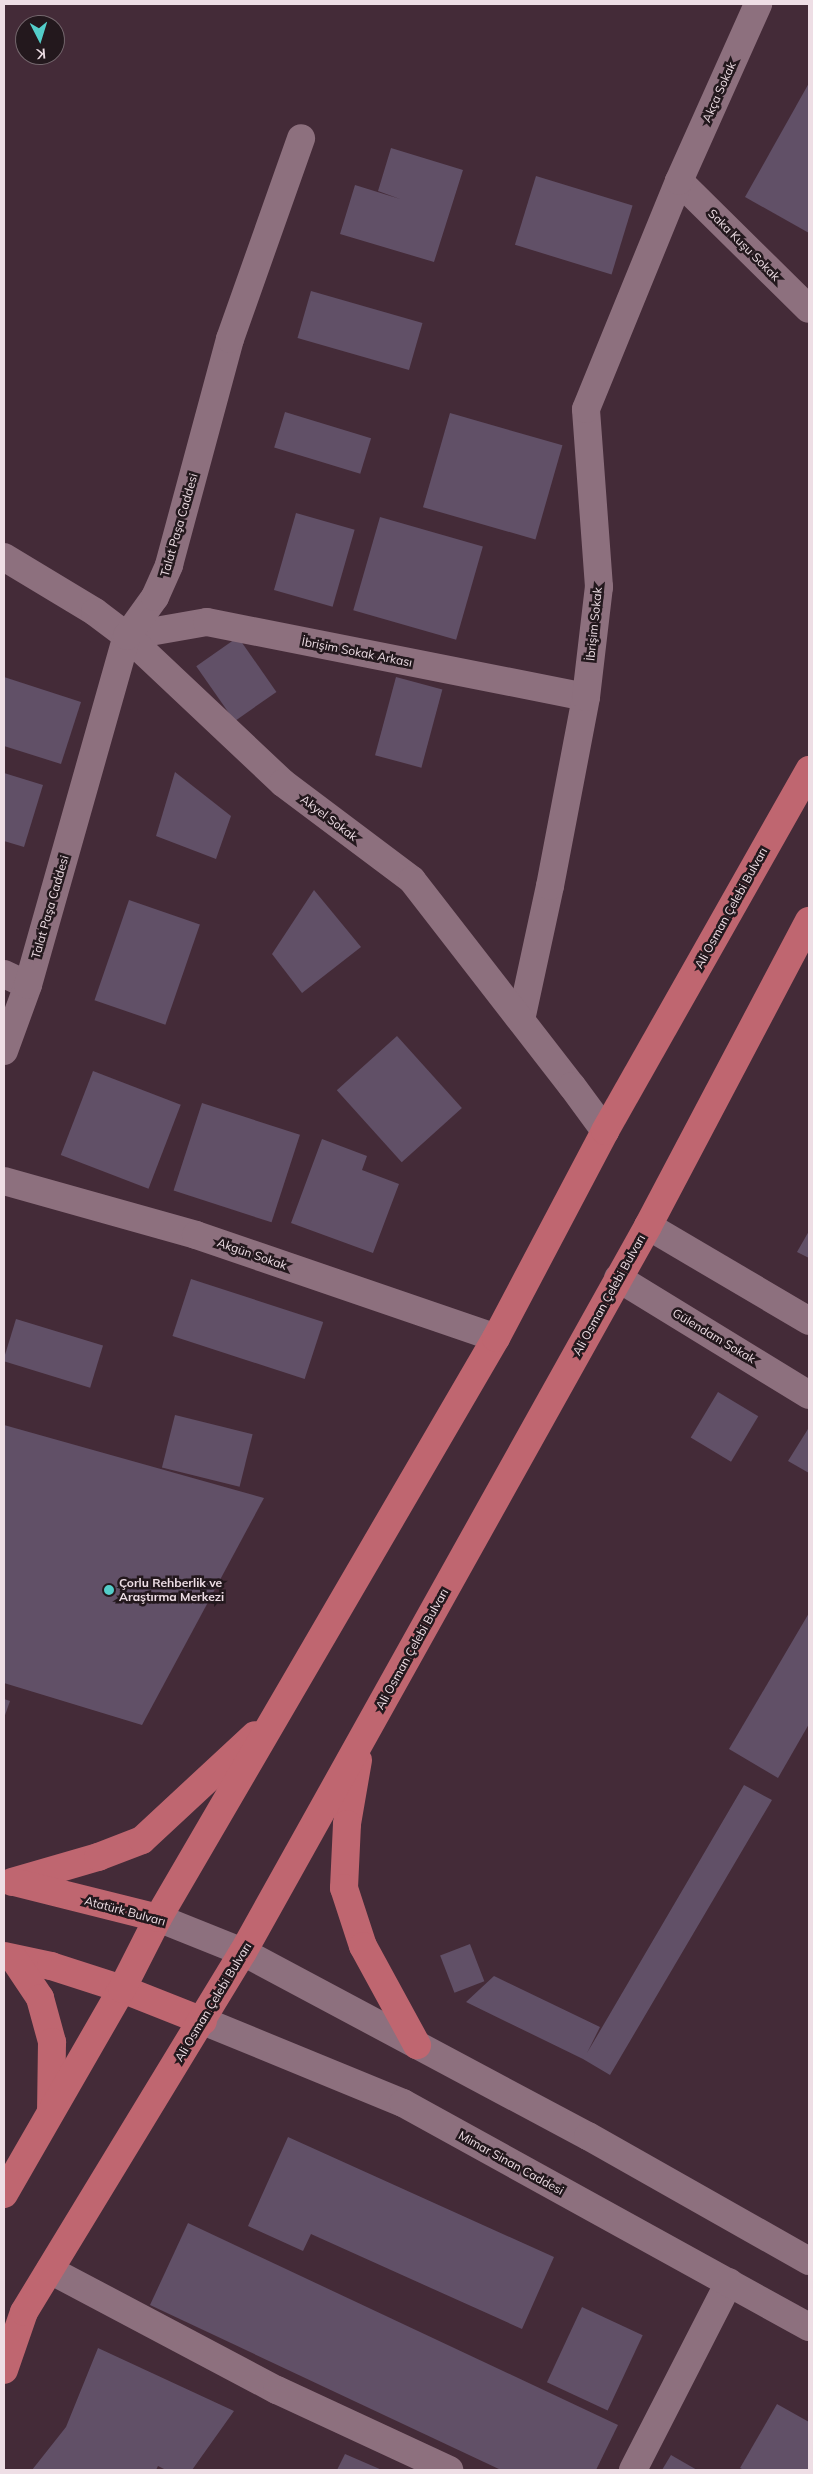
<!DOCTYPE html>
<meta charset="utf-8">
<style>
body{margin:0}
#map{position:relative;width:813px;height:2474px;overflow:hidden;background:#442b38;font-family:Mulish,sans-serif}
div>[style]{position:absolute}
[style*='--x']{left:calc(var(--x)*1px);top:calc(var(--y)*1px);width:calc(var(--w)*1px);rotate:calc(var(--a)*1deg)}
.building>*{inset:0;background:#615067;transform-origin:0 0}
.minor>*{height:28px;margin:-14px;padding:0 14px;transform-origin:14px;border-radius:14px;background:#8d707e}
.tertiary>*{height:28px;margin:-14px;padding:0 14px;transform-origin:14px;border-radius:14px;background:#8d707e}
.secondary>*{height:28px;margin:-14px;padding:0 14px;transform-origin:14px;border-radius:14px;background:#8d707e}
.primary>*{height:28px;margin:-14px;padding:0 14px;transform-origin:14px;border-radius:14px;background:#bf6670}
.dots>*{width:14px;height:14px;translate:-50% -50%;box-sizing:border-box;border:2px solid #23181d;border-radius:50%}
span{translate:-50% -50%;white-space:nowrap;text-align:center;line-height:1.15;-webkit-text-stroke:5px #23181d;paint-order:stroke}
.street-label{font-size:12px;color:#eedee5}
.poi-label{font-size:12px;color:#eedee5;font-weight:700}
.left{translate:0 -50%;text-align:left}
.frame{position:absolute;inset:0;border:5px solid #eedee5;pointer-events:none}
.north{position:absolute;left:15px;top:15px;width:50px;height:50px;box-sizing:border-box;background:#23181d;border:1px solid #74676d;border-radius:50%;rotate:175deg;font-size:14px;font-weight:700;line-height:20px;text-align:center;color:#eedee5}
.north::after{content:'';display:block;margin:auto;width:18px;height:22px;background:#53cdc9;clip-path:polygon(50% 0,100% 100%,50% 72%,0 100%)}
</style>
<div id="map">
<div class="building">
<i style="clip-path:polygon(809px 83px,809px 233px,745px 197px)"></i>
<i style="clip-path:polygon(391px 148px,463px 170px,434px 262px,340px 234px,355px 185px,400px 199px,378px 191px)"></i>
<i style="left:536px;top:176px;width:101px;height:72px;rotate:17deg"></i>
<i style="left:311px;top:291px;width:116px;height:49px;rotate:16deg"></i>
<i style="left:285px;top:412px;width:90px;height:37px;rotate:17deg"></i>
<i style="left:450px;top:413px;width:117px;height:98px;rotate:16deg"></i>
<i style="left:296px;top:513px;width:61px;height:80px;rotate:16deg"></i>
<i style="left:380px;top:517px;width:107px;height:97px;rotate:16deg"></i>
<i style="left:238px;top:637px;width:67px;height:51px;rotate:55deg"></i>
<i style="clip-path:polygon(4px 677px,81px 702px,61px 764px,4px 746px)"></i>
<i style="left:396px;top:677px;width:48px;height:81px;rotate:15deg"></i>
<i style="clip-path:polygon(175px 772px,231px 816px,216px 859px,156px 836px)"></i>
<i style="clip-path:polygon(4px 773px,43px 785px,24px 847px,4px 841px)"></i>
<i style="clip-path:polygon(314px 890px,361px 947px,302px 993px,272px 954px)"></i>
<i style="left:129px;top:900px;width:75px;height:106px;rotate:19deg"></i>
<i style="left:397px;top:1036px;width:97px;height:81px;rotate:48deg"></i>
<i style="left:93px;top:1071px;width:94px;height:90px;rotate:21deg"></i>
<i style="left:202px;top:1103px;width:103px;height:92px;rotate:18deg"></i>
<i style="clip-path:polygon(322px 1139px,367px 1156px,362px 1170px,399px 1184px,373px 1253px,291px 1223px)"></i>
<i style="clip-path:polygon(809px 1231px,809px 1258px,797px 1252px)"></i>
<i style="left:191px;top:1279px;width:139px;height:60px;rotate:18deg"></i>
<i style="left:16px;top:1319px;width:91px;height:44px;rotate:17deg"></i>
<i style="left:718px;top:1392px;width:47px;height:53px;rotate:31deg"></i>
<i style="left:175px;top:1415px;width:80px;height:54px;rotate:14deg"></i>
<i style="clip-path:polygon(4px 1425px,264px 1498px,142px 1725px,4px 1683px)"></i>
<i style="clip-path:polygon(808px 1429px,809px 1430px,809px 1473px,788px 1461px)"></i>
<i style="clip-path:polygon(809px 1613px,809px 1724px,778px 1778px,729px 1749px)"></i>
<i style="clip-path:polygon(4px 1699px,10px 1701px,4px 1718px)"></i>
<i style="clip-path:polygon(744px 1785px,772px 1800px,610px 2075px,583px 2059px,466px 2002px,494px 1976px,600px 2027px,587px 2053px)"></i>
<i style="left:470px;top:1944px;width:40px;height:32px;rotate:69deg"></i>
<i style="clip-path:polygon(288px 2137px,554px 2257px,522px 2329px,311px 2234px,303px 2251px,248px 2226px)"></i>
<i style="clip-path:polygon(188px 2223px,618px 2425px,596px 2470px,501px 2470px,150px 2305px)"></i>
<i style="left:582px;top:2307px;width:67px;height:83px;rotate:25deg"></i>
<i style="clip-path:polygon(98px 2348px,234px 2411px,192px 2470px,166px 2470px,158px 2466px,156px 2470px,32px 2470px,66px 2427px)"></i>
<i style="clip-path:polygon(777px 2404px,809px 2422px,809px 2470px,744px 2470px,740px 2468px)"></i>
<i style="clip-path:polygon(345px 2454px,382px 2470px,337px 2470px)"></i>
<i style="clip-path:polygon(671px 2455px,697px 2470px,662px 2470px)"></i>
</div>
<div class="minor">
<i style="--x:679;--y:181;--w:182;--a:44.6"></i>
<i style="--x:127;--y:636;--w:81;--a:-9.9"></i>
<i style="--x:207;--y:622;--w:386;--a:11.2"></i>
<i style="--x:4;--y:974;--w:26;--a:25"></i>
<i style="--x:521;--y:1020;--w:137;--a:-77.8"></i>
<i style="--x:550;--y:886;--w:192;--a:-79.2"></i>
<i style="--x:586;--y:697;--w:111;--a:-83.3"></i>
<i style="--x:599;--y:587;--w:178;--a:-94.2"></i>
<i style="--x:586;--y:409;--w:246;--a:-67.8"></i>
<i style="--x:679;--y:181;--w:194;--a:-65.9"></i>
<i style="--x:4;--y:1181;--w:199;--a:15.7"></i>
<i style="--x:196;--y:1235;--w:317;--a:18.9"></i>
<i style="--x:648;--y:1226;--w:187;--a:30.5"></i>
<i style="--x:618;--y:1278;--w:224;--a:31.5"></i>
<i style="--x:50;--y:2270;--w:257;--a:27.9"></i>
<i style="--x:277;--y:2390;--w:190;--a:24.9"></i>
<i style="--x:633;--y:2470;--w:211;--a:-62.9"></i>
</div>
<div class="tertiary">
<i style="--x:4;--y:557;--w:106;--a:31.1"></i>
<i style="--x:95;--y:612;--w:40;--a:37"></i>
<i style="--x:127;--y:636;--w:214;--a:43.3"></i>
<i style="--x:283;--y:783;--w:161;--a:36.9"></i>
<i style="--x:412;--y:880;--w:261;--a:52.2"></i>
<i style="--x:572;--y:1086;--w:56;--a:53.7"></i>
<i style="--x:4;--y:1051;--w:70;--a:-70"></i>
<i style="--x:28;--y:985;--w:363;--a:-74.2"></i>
<i style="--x:127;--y:636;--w:48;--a:-54.3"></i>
<i style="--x:155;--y:597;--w:35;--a:-66"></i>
<i style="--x:169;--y:565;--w:234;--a:-74.9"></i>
<i style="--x:230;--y:339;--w:213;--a:-70.5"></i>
</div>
<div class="secondary">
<i style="--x:158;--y:1918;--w:92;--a:21.8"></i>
<i style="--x:243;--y:1952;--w:391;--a:28.1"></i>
<i style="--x:588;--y:2136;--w:254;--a:29.5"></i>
<i style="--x:203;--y:2021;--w:216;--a:22.3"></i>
<i style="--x:403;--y:2103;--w:464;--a:28.9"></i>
</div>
<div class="primary">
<i style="--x:358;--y:1760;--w:65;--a:99.8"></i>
<i style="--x:347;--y:1824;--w:64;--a:92.7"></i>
<i style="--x:344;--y:1888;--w:61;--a:71.9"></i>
<i style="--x:363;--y:1946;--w:113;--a:61.4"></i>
<i style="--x:12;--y:1882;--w:90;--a:-16.2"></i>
<i style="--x:98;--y:1857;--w:47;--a:-21.1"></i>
<i style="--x:142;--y:1840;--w:154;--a:-42.9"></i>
<i style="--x:14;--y:1882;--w:148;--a:14"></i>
<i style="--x:4;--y:1956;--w:48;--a:12"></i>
<i style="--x:51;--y:1966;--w:75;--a:17.9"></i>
<i style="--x:122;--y:1989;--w:87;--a:21.6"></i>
<i style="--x:14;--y:1959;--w:47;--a:56.3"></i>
<i style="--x:40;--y:1998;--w:46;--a:74.7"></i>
<i style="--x:52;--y:2042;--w:69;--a:90.8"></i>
<i style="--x:4;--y:2194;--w:237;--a:-60.1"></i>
<i style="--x:122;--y:1989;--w:80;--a:-63.1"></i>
<i style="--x:158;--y:1918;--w:671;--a:-59.77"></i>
<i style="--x:496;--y:1338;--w:234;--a:-62.2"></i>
<i style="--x:605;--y:1131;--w:415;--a:-60.5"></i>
<i style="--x:4;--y:2370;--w:61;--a:-71"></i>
<i style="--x:24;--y:2312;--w:421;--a:-58.7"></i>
<i style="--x:243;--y:1952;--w:831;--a:-60.84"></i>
<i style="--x:648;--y:1226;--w:345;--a:-62.2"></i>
</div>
<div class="dots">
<i style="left:109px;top:1590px;background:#53cdc9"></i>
</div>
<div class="street-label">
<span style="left:719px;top:92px;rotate:-66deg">Akça Sokak</span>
<span style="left:744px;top:245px;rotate:45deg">Saka Kuşu Sokak</span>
<span style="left:179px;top:525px;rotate:-74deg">Talat Paşa Caddesi</span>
<span style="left:594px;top:624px;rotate:-84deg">İbrişim Sokak</span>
<span style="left:357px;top:652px;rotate:11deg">İbrişim Sokak Arkası</span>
<span style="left:329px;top:818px;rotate:37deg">Akyel Sokak</span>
<span style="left:50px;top:907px;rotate:-74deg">Talat Paşa Caddesi</span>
<span style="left:731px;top:908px;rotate:-61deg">Ali Osman Çelebi Bulvarı</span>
<span style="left:252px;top:1254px;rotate:19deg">Akgün Sokak</span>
<span style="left:609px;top:1295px;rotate:-61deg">Ali Osman Çelebi Bulvarı</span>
<span style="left:714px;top:1336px;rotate:31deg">Gülendam Sokak</span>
<span style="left:412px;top:1649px;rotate:-61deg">Ali Osman Çelebi Bulvarı</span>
<span style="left:125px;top:1911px;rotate:15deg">Atatürk Bulvarı</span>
<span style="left:213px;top:2002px;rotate:-59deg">Ali Osman Çelebi Bulvarı</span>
<span style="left:511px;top:2163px;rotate:29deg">Mimar Sinan Caddesi</span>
</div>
<div class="poi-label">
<span class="left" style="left:119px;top:1590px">Çorlu Rehberlik ve<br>Araştırma Merkezi</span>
</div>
<div class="frame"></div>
<div class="north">K</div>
</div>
